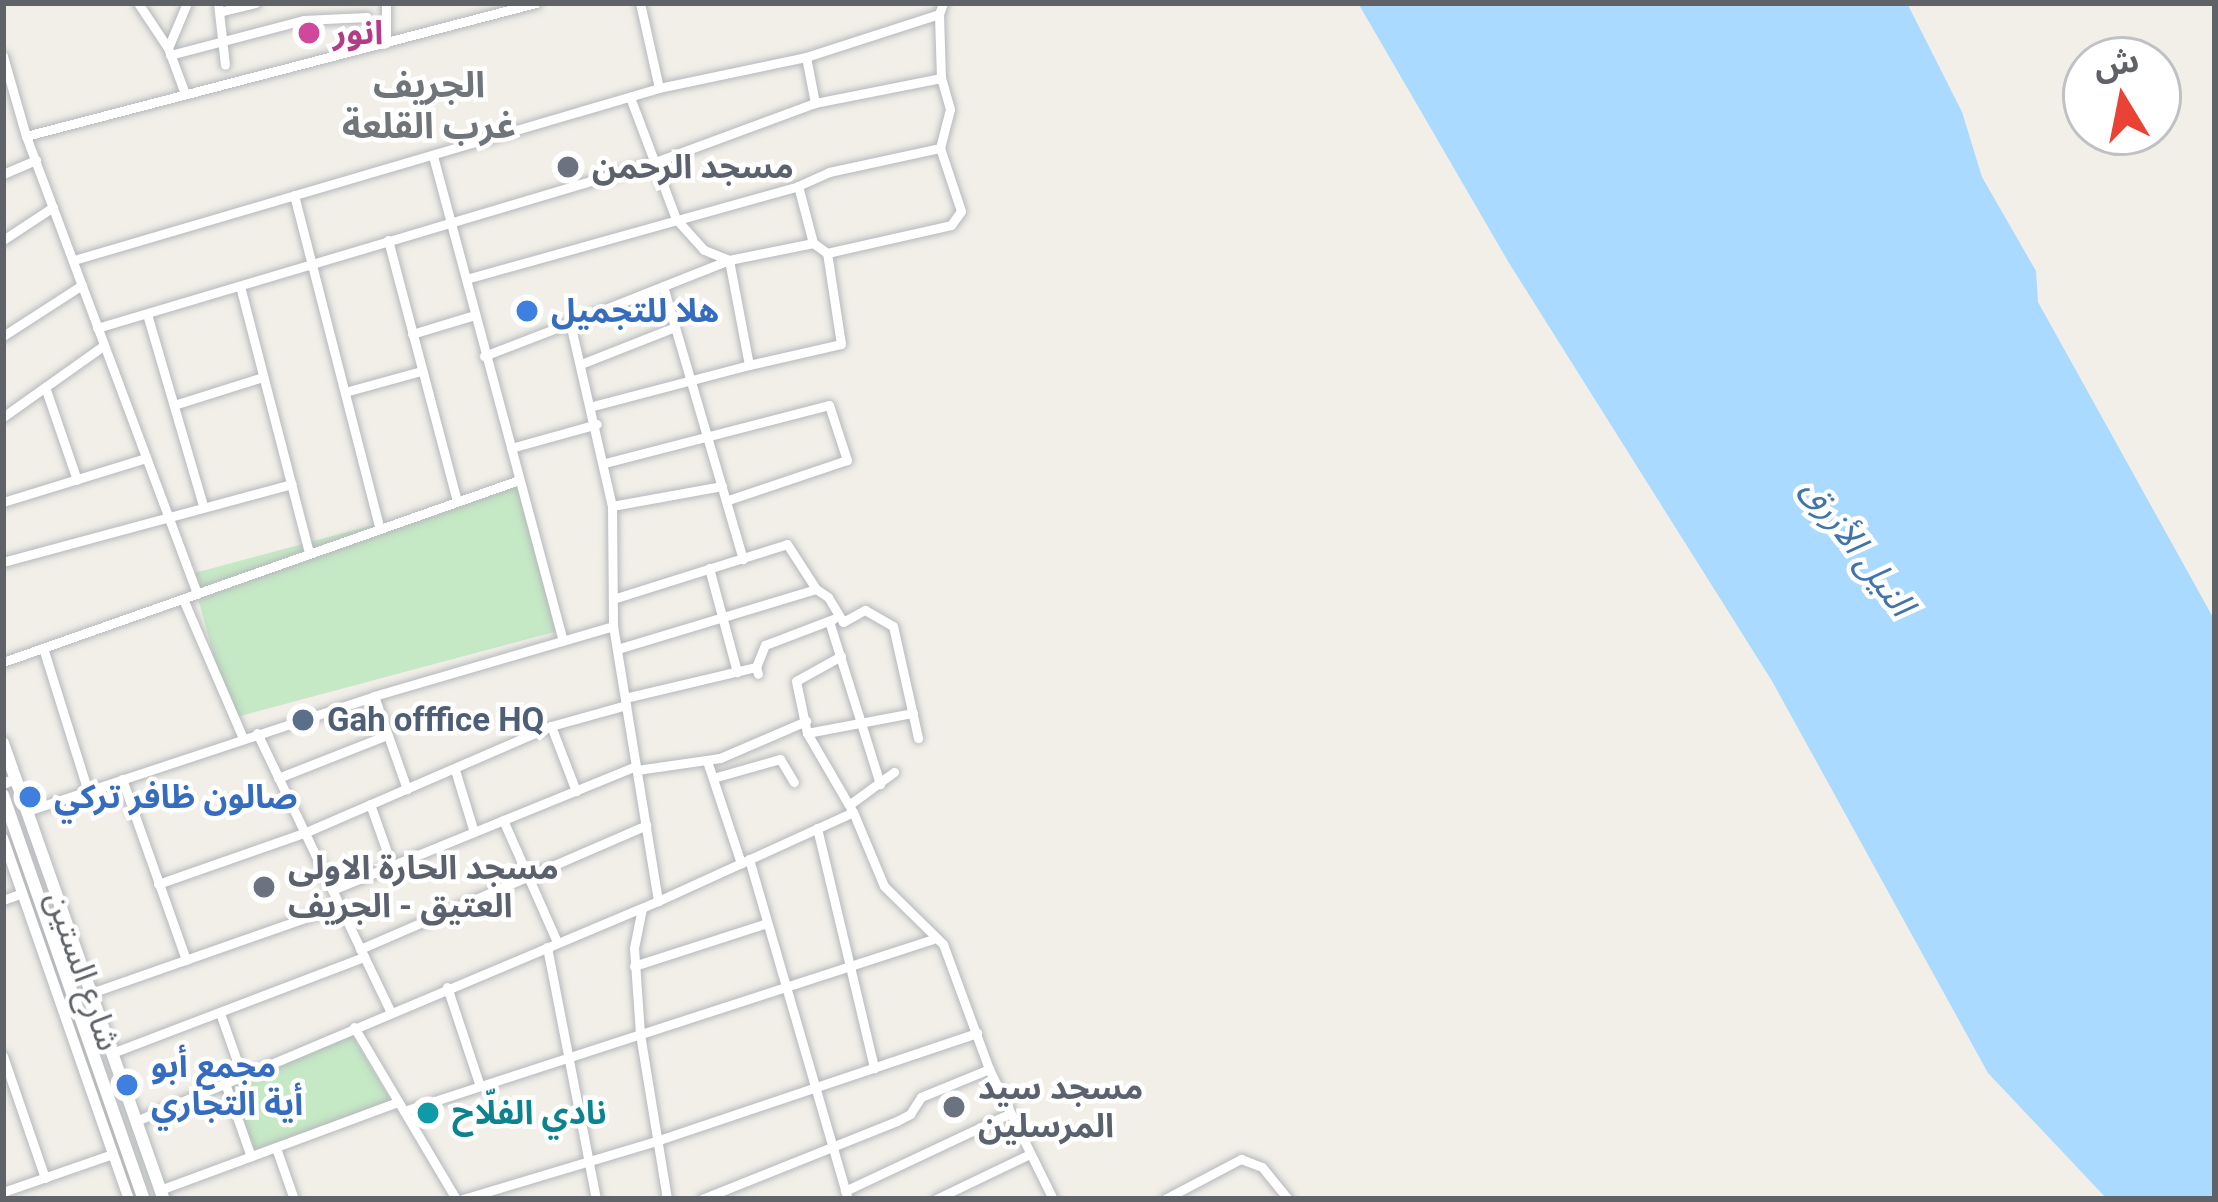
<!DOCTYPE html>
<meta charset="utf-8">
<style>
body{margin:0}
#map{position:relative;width:2218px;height:1202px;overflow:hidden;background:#f1efe8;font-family:Roboto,"Noto Sans Arabic",sans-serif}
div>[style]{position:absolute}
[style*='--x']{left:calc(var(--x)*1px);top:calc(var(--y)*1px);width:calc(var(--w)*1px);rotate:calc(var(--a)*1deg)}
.green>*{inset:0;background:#c5e8c5;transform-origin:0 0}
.water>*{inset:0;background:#aadaff}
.roads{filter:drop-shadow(0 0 3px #b5b8bc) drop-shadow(0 0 3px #b5b8bc)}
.minor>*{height:9px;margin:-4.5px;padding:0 4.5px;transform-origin:4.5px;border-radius:4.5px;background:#fff}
.tertiary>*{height:10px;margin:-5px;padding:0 5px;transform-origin:5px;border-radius:5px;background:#fff}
.secondary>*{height:12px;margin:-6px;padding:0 6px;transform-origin:6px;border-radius:6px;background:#fff}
.dots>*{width:33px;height:33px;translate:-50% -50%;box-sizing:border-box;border:6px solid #fff;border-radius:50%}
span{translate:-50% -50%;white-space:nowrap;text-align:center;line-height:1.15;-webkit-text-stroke:9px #fff;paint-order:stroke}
.hotel-label{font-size:33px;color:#b23c85;font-weight:700}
.left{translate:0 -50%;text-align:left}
.worship-label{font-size:33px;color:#5b616d;font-weight:700}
.shop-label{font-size:33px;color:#366cbe;font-weight:700}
.service-label{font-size:33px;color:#4e5e75;font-weight:700}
.street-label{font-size:33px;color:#5f6368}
.culture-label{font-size:33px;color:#0d838f;font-weight:700}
.neighbourhood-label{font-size:36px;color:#70757a;font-weight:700}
.water-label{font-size:36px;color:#4174aa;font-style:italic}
.frame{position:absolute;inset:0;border:6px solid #5f6368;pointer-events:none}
.north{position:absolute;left:2062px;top:36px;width:120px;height:120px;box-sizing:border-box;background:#fff;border:3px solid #bfc1c3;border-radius:50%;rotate:350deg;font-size:33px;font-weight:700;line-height:48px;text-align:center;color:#5f6368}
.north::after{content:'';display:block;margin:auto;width:42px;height:54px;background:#ea4335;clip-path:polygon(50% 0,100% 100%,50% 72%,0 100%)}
</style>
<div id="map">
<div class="green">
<i style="left:523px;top:485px;width:150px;height:343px;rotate:75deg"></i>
<i style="clip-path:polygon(352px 1035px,392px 1103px,253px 1150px,232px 1087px)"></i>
</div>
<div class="water">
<i style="clip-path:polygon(1358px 3px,1907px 3px,1962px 112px,1982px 177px,2036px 271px,2038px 302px,2215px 621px,2215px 1199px,2107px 1199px,1988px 1073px,1772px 681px,1509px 263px)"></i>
</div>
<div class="roads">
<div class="minor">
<i style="--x:138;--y:3;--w:54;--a:56.3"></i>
<i style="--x:168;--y:48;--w:46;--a:69.6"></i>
<i style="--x:218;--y:3;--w:62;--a:83.6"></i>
<i style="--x:386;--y:3;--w:40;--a:90"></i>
<i style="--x:640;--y:3;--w:87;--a:77.4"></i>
<i style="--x:219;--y:12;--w:38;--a:-14"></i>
<i style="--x:168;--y:48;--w:49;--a:-67.1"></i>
<i style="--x:170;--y:55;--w:138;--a:-14.7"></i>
<i style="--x:303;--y:20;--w:64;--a:-2.7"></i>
<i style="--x:3;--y:56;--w:83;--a:74"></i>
<i style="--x:26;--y:136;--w:489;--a:69.5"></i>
<i style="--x:806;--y:57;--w:47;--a:78.9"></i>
<i style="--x:26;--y:136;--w:527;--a:-14.62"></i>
<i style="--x:433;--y:156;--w:500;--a:75"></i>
<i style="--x:3;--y:174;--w:36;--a:-23"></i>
<i style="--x:294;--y:195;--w:345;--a:75.6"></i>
<i style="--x:3;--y:240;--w:60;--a:-33.4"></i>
<i style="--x:388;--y:240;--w:270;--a:75.2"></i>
<i style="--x:827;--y:253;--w:127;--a:-12.7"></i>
<i style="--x:951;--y:225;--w:17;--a:-54"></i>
<i style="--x:961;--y:211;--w:66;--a:-108.4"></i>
<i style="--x:74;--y:260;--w:610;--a:-16.38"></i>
<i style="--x:659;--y:88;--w:150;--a:-11.9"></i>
<i style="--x:806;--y:57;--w:140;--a:-17.9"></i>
<i style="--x:939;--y:14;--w:12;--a:-70"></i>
<i style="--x:466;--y:279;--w:345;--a:-15.6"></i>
<i style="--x:798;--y:186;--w:34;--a:-24"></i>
<i style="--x:829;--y:172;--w:114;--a:-12.2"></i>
<i style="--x:940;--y:148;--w:40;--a:-75.6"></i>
<i style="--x:950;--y:109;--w:32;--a:-106"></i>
<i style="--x:941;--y:78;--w:64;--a:-91.8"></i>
<i style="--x:240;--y:286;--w:276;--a:75.5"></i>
<i style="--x:663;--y:286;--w:43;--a:73.7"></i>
<i style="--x:147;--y:314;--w:199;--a:73.7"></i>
<i style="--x:570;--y:323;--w:171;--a:-21.6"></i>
<i style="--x:729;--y:260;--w:86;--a:-11.4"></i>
<i style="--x:97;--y:328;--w:585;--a:-16.58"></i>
<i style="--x:658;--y:161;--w:167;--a:-20.3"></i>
<i style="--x:815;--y:103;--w:128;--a:-11.2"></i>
<i style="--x:412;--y:334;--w:66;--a:-16.8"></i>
<i style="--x:3;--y:336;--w:94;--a:-32.8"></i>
<i style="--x:484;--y:356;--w:92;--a:-21"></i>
<i style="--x:570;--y:323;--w:188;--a:77.1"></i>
<i style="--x:612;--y:506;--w:120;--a:89.5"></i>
<i style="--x:613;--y:626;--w:279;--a:80.7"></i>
<i style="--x:581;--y:364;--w:101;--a:-21.5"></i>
<i style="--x:675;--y:327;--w:242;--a:73.7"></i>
<i style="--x:749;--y:365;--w:94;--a:-12.9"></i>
<i style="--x:841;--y:344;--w:92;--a:-98.7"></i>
<i style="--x:827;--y:253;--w:17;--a:-144"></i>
<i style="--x:813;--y:243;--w:59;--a:-104.7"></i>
<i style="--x:45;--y:387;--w:98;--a:71"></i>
<i style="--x:345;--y:392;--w:79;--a:-15.4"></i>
<i style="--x:174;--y:405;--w:93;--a:-17.5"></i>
<i style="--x:593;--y:406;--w:161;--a:-14.7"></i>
<i style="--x:749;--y:365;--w:107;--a:-100.8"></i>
<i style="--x:729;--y:260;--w:27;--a:-158"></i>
<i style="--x:704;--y:250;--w:42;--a:-132.1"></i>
<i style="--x:676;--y:219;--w:130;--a:-110.7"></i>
<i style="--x:3;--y:417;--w:123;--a:-35.4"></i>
<i style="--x:511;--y:448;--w:89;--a:-15.6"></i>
<i style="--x:605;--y:463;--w:231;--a:-14.5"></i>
<i style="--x:829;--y:405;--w:58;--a:71.9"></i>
<i style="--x:847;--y:460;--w:126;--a:161.4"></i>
<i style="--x:3;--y:502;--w:150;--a:-17.1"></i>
<i style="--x:612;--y:506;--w:112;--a:-10.3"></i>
<i style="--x:3;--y:562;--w:299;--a:-15.1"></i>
<i style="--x:709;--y:568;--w:108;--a:74.9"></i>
<i style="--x:816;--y:589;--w:14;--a:34"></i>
<i style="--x:828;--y:597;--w:29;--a:59"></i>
<i style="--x:843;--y:622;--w:25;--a:-29"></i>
<i style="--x:865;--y:610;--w:32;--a:30"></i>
<i style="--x:893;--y:626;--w:115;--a:77.4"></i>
<i style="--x:183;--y:599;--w:151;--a:66.7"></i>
<i style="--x:613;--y:599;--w:182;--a:-17.5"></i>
<i style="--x:787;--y:544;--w:54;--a:57.2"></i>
<i style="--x:816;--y:589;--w:208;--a:163.2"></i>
<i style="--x:829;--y:621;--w:171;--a:72.6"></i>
<i style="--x:43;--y:648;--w:151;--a:72.6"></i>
<i style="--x:841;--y:656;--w:51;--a:150.9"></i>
<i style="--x:796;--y:681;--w:53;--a:78.1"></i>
<i style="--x:807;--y:733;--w:91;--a:59.8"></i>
<i style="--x:853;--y:812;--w:80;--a:67.3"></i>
<i style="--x:884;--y:886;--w:83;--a:44.5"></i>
<i style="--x:943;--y:944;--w:133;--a:69.8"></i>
<i style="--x:989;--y:1069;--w:145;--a:63.8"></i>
<i style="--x:3;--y:662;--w:547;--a:-19.43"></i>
<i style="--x:756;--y:667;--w:24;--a:-68"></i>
<i style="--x:765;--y:645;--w:73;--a:-20.9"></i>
<i style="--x:374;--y:696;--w:99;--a:70.5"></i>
<i style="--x:625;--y:698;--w:135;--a:-13.3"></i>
<i style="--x:756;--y:667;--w:7;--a:74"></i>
<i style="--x:551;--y:726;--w:70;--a:69"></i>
<i style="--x:257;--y:733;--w:307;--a:64.4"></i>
<i style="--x:807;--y:733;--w:108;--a:-10.7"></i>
<i style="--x:707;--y:761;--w:108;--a:71.6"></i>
<i style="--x:455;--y:770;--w:65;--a:73"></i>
<i style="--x:637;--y:770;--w:84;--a:-8.2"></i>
<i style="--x:720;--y:758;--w:94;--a:-23.3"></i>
<i style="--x:278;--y:778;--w:117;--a:-21.5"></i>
<i style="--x:713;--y:778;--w:70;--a:-15.8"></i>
<i style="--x:780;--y:759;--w:27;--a:59"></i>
<i style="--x:122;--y:779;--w:192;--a:70.5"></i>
<i style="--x:370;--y:804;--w:66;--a:70.5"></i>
<i style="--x:849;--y:805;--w:56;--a:-36.3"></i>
<i style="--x:27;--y:811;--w:366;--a:-18.3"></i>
<i style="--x:374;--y:696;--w:249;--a:-16.3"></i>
<i style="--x:503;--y:820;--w:133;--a:66.1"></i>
<i style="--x:817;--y:828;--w:247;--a:76.6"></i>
<i style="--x:749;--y:859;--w:354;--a:73.8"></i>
<i style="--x:158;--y:884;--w:155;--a:-19.3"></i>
<i style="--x:304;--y:833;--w:269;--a:-23.4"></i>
<i style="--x:551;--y:726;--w:78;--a:-15.6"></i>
<i style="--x:332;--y:890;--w:328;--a:-22.2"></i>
<i style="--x:3;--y:900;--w:20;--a:-20"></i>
<i style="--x:642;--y:908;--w:41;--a:101.3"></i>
<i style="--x:634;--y:948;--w:86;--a:86"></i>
<i style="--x:640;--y:1034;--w:167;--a:80.7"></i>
<i style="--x:547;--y:947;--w:257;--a:79"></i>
<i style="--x:360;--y:949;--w:312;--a:-23.4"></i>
<i style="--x:634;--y:966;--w:137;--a:-17.9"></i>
<i style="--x:447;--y:987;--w:104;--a:71.6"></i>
<i style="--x:91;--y:993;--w:263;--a:-19.3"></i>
<i style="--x:220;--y:1013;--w:66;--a:70.5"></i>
<i style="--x:354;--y:1027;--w:200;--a:59.3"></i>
<i style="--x:112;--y:1053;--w:270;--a:-20.9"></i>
<i style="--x:3;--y:1056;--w:129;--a:71"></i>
<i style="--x:225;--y:1083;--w:78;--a:70.6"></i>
<i style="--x:404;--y:1111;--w:559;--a:-18.01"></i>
<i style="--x:136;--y:1121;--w:566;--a:-22.85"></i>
<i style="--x:658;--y:901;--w:214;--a:-24.5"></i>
<i style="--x:276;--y:1148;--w:54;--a:70.6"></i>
<i style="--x:160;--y:1190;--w:254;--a:-20.3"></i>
<i style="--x:845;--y:1191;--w:181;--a:-25.2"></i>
<i style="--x:3;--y:1192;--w:116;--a:-19.1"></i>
<i style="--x:463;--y:1199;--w:202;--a:-16.7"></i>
<i style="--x:656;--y:1141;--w:339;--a:-18.6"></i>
<i style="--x:702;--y:1199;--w:210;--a:-21.8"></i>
<i style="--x:897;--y:1121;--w:15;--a:-28"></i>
<i style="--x:910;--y:1114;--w:20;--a:-57"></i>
<i style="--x:921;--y:1097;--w:74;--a:-22.4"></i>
<i style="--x:936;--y:1199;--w:104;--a:-25.6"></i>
<i style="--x:1165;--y:1199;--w:86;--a:-27.8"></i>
<i style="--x:1241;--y:1159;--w:22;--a:21"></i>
<i style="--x:1262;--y:1167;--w:41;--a:50.9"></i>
</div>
<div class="tertiary">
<i style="--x:3;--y:784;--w:14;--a:-21"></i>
<i style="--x:3;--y:838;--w:382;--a:70.8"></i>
</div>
<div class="secondary">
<i style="--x:3;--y:743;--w:484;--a:70.6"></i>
<i style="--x:3;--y:795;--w:428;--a:70.8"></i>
</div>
</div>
<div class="dots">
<i style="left:309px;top:33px;background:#d1479c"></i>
<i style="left:568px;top:167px;background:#6b7280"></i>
<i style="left:527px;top:311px;background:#3f7fe0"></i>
<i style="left:303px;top:720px;background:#5c6f8a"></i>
<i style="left:30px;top:797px;background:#3f7fe0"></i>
<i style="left:264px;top:887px;background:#6b7280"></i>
<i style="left:127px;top:1085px;background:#3f7fe0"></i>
<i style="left:954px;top:1107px;background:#6b7280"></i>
<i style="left:428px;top:1113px;background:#0f9aa8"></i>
</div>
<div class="hotel-label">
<span class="left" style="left:333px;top:33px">انور</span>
</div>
<div class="worship-label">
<span class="left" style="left:592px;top:167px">مسجد الرحمن</span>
<span class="left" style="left:288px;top:887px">مسجد الحارة الاولى<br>العتيق - الجريف</span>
<span class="left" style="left:978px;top:1107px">مسجد سيد<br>المرسلين</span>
</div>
<div class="shop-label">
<span class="left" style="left:551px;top:311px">هلا للتجميل</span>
<span class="left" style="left:54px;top:797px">صالون ظافر تركي</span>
<span class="left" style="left:151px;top:1085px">مجمع أبو<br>أية التجاري</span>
</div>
<div class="service-label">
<span class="left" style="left:327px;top:720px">Gah offfice HQ</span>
</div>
<div class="street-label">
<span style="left:83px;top:971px;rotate:71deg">شارع الستين</span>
</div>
<div class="culture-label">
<span class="left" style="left:452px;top:1113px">نادي الفلّاح</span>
</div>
<div class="neighbourhood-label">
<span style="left:429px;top:106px">الجريف<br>غرب القلعة</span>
</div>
<div class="water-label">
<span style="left:1857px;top:547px;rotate:53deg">النيل الأزرق</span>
</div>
<div class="frame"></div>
<div class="north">ش</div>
</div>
